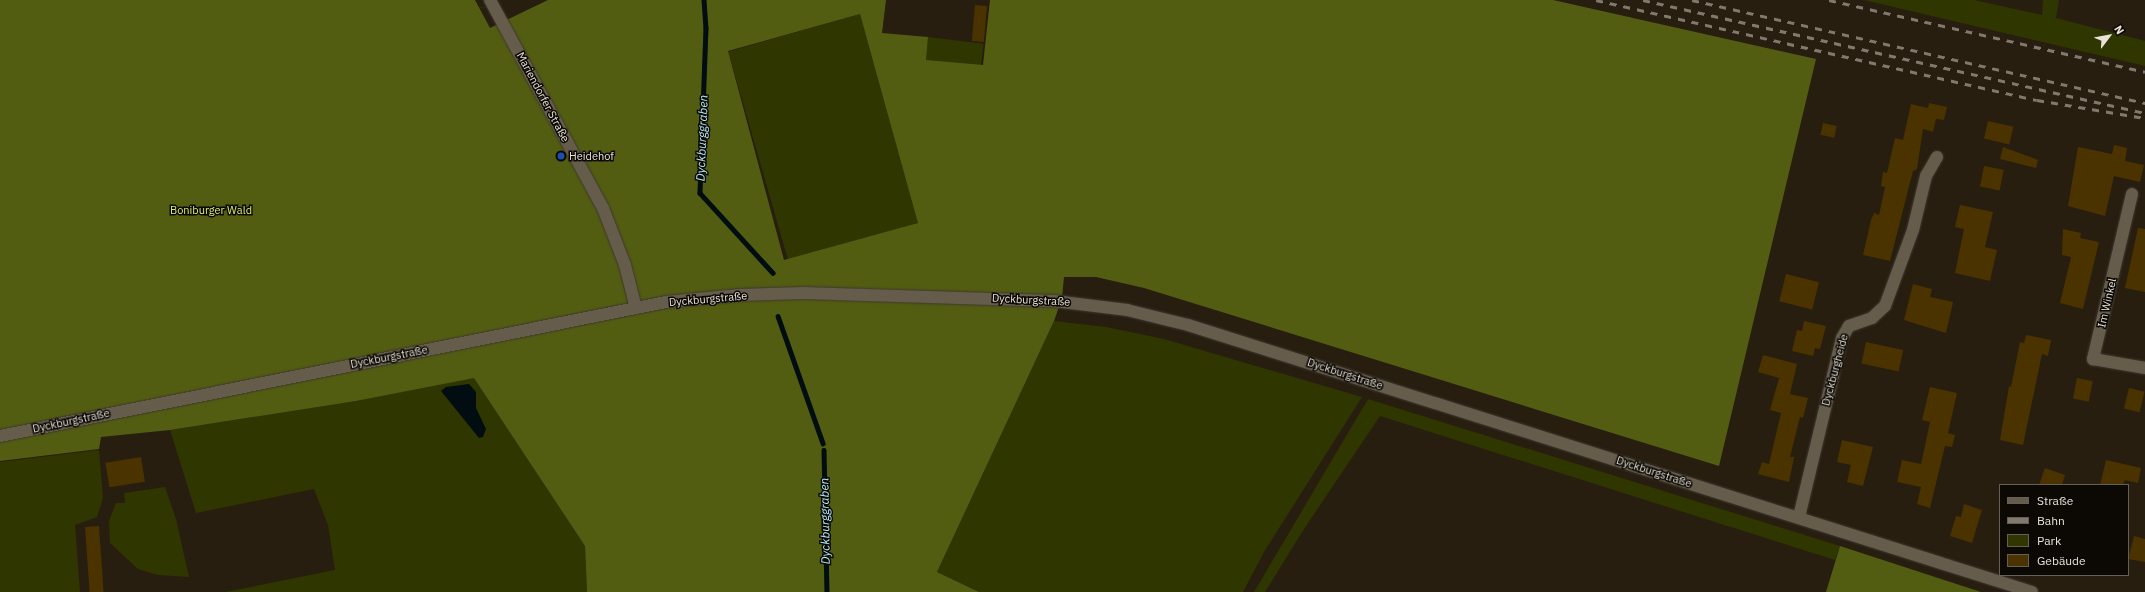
<!DOCTYPE html>
<meta charset="utf-8">
<style>
body{margin:0}
#map{position:relative;width:2145px;height:592px;overflow:hidden;background:#271e10;font-family:"IBM Plex Sans",sans-serif}
div>[style]{position:absolute}
[style*='--x']{left:calc(var(--x)*1px);top:calc(var(--y)*1px);width:calc(var(--w)*1px);rotate:calc(var(--a)*1deg)}
.green>*{inset:0;background:#2f3600;transform-origin:0 0}
.forest>*{inset:0;background:#535d11}
.water>*{inset:0;background:#010d11}
.stream>*{height:4.5px;margin:-2.25px;padding:0 2.25px;transform-origin:2.25px;border-radius:2.25px;background:#010d11}
.building>*{inset:0;background:#4b3300;transform-origin:0 0}
.roads{filter:drop-shadow(0 0 1px #3f3830) drop-shadow(0 0 1px #3f3830)}
.minor>*{height:12px;margin:-6px;padding:0 6px;transform-origin:6px;border-radius:6px;background:#655c4b}
.rail>*{height:3px;margin-top:-1.5px;transform-origin:0;background:repeating-linear-gradient(90deg,#81796d 0 7px,transparent 0 14px)}
.dots>*{width:11px;height:11px;translate:-50% -50%;box-sizing:border-box;border:2px solid #0c0904;border-radius:50%}
span{translate:-50% -50%;white-space:nowrap;text-align:center;line-height:1.15;-webkit-text-stroke:3px #0c0904;paint-order:stroke}
.street-label{font-size:11px;color:#e8e2d8}
.poi-label{font-size:11px;color:#e8e2d8}
.left{translate:0 -50%;text-align:left}
.park-label{font-size:11px;color:#daee72}
.water-label{font-size:12px;color:#b5edfc;font-style:italic}
.legend{position:absolute;left:1999px;top:484px;width:130px;height:92px;box-sizing:border-box;background:#0c0904;border:1px solid #646059;margin:0;padding:5px 7px;list-style:none;font-size:12px;color:#e8e2d8}
.legend li{display:flex;align-items:center;gap:8px;height:20px}
.legend b{width:20px;border:1px solid #646059}
.north{position:absolute;left:2089px;top:16px;width:40px;height:40px;-webkit-text-stroke:3px #0c0904;paint-order:stroke;rotate:58deg;font-size:11px;font-weight:700;line-height:16px;text-align:center;color:#e8e2d8}
.north::after{content:'';display:block;margin:auto;width:14px;height:18px;background:#e8e2d8;clip-path:polygon(50% 0,100% 100%,50% 72%,0 100%)}
</style>
<div id="map">
<div class="green">
<i style="clip-path:polygon(1864px 0,1974px 0,2042px 15px,2043px 0,2059px 0,2056px 18px,2145px 41px,2145px 66px)"></i>
<i style="left:860px;top:14px;width:217px;height:137px;rotate:74deg"></i>
<i style="left:928px;top:37px;width:56px;height:25px;rotate:7deg"></i>
<i style="clip-path:polygon(1054px 321px,1106px 327px,1164px 339px,1362px 397px,1264px 552px,1243px 592px,979px 592px,937px 572px)"></i>
<i style="clip-path:polygon(474px 377px,585px 546px,587px 592px,226px 592px,335px 570px,328px 525px,314px 489px,196px 513px,170px 430px,356px 401px)"></i>
<i style="clip-path:polygon(1368px 399px,1840px 546px,1835px 560px,1380px 416px,1304px 529px,1265px 592px,1254px 592px)"></i>
<i style="clip-path:polygon(99px 450px,103px 498px,97px 517px,75px 525px,80px 592px,0 592px,0 462px)"></i>
<i style="clip-path:polygon(165px 487px,176px 519px,189px 577px,158px 575px,138px 569px,110px 543px,109px 521px,116px 503px,125px 503px,124px 493px)"></i>
</div>
<div class="forest">
<i style="clip-path:polygon(evenodd,0 0,475px 0,490px 28px,548px 0,886px 0,882px 33px,928px 37px,926px 60px,983px 65px,990px 0,1553px 0,1816px 59px,1719px 466px,1144px 288px,1096px 277px,1064px 277px,1062px 298px,1054px 321px,937px 572px,979px 592px,587px 592px,585px 546px,474px 378px,356px 401px,170px 430px,101px 437px,99px 449px,0 461px,0 0,860px 14px,918px 223px,784px 260px,728px 51px,860px 14px)"></i>
<i style="clip-path:polygon(1840px 546px,1981px 592px,1826px 592px)"></i>
</div>
<div class="water">
<i style="clip-path:polygon(469px 384px,476px 392px,476px 408px,486px 429px,483px 437px,479px 438px,441px 391px,446px 387px)"></i>
</div>
<div class="stream">
<i style="--x:704;--y:0;--w:28;--a:86"></i>
<i style="--x:706;--y:28;--w:165;--a:92.1"></i>
<i style="--x:700;--y:193;--w:108;--a:47.6"></i>
<i style="--x:778;--y:316;--w:135;--a:70.5"></i>
<i style="--x:824;--y:450;--w:142;--a:88.8"></i>
</div>
<div class="building">
<i style="left:975px;top:5px;width:12px;height:36px;rotate:5deg"></i>
<i style="clip-path:polygon(1929px 103px,1947px 107px,1944px 120px,1936px 119px,1933px 132px,1923px 129px,1917px 169px,1913px 171px,1890px 261px,1863px 255px,1871px 220px,1874px 213px,1879px 215px,1885px 187px,1881px 186px,1883px 172px,1887px 173px,1895px 138px,1903px 140px,1911px 104px,1928px 108px)"></i>
<i style="left:1988px;top:121px;width:26px;height:18px;rotate:13deg"></i>
<i style="left:1823px;top:123px;width:14px;height:12px;rotate:12deg"></i>
<i style="clip-path:polygon(2114px 145px,2127px 148px,2125px 161px,2144px 165px,2140px 182px,2114px 176px,2105px 216px,2068px 206px,2078px 147px,2112px 154px)"></i>
<i style="clip-path:polygon(2003px 147px,2038px 160px,2036px 168px,2000px 159px)"></i>
<i style="left:1984px;top:166px;width:20px;height:21px;rotate:11deg"></i>
<i style="clip-path:polygon(1960px 205px,1993px 212px,1985px 247px,1997px 250px,1990px 281px,1955px 273px,1964px 229px,1955px 227px)"></i>
<i style="clip-path:polygon(2138px 228px,2145px 229px,2145px 292px,2125px 288px)"></i>
<i style="clip-path:polygon(2063px 229px,2081px 233px,2080px 238px,2099px 242px,2083px 309px,2060px 303px,2071px 257px,2062px 255px)"></i>
<i style="left:1786px;top:274px;width:34px;height:28px;rotate:14deg"></i>
<i style="clip-path:polygon(1913px 284px,1932px 289px,1930px 297px,1953px 302px,1946px 333px,1904px 320px)"></i>
<i style="clip-path:polygon(1804px 321px,1826px 326px,1820px 349px,1815px 348px,1813px 356px,1792px 351px,1797px 330px,1802px 331px)"></i>
<i style="clip-path:polygon(2026px 335px,2051px 340px,2048px 356px,2042px 354px,2023px 445px,2000px 440px,2009px 386px,2011px 387px,2020px 342px,2024px 343px)"></i>
<i style="left:1866px;top:342px;width:38px;height:22px;rotate:12deg"></i>
<i style="clip-path:polygon(1763px 355px,1797px 364px,1790px 394px,1808px 398px,1803px 418px,1800px 417px,1790px 457px,1794px 457px,1789px 482px,1758px 474px,1762px 462px,1769px 464px,1781px 413px,1770px 410px,1779px 378px,1758px 372px)"></i>
<i style="left:2077px;top:378px;width:16px;height:21px;rotate:11deg"></i>
<i style="clip-path:polygon(1930px 387px,1957px 393px,1948px 433px,1955px 435px,1952px 447px,1945px 446px,1930px 508px,1917px 504px,1921px 487px,1897px 482px,1902px 460px,1921px 464px,1930px 422px,1922px 420px)"></i>
<i style="left:2129px;top:388px;width:16px;height:21px;rotate:14deg"></i>
<i style="clip-path:polygon(1842px 440px,1873px 447px,1863px 486px,1847px 482px,1851px 465px,1837px 462px)"></i>
<i style="left:141px;top:457px;width:25px;height:36px;rotate:81deg"></i>
<i style="clip-path:polygon(2106px 460px,2141px 468px,2138px 483px,2125px 480px,2123px 485px,2100px 485px)"></i>
<i style="clip-path:polygon(2045px 468px,2065px 475px,2062px 485px,2039px 485px)"></i>
<i style="clip-path:polygon(1964px 504px,1982px 510px,1972px 543px,1950px 536px,1956px 516px,1961px 517px)"></i>
<i style="left:99px;top:526px;width:66px;height:14px;rotate:86deg"></i>
<i style="clip-path:polygon(2134px 536px,2145px 539px,2145px 562px,2128px 559px)"></i>
</div>
<div class="roads">
<div class="minor">
<i style="--x:490;--y:0;--w:237;--a:61.5"></i>
<i style="--x:603;--y:208;--w:61;--a:68.9"></i>
<i style="--x:625;--y:265;--w:44;--a:75.7"></i>
<i style="--x:2132;--y:194;--w:170;--a:103.3"></i>
<i style="--x:2093;--y:359;--w:53;--a:9.8"></i>
<i style="--x:0;--y:436;--w:679;--a:-11.38"></i>
<i style="--x:666;--y:302;--w:73;--a:-5.5"></i>
<i style="--x:739;--y:295;--w:64;--a:-1.8"></i>
<i style="--x:803;--y:293;--w:251;--a:1.8"></i>
<i style="--x:1054;--y:301;--w:74;--a:7"></i>
<i style="--x:1127;--y:310;--w:63;--a:13.8"></i>
<i style="--x:1188;--y:325;--w:885;--a:17.55"></i>
<i style="--x:1799;--y:517;--w:184;--a:-76.5"></i>
<i style="--x:1842;--y:338;--w:14;--a:-60"></i>
<i style="--x:1849;--y:326;--w:24;--a:-19"></i>
<i style="--x:1872;--y:318;--w:18;--a:-43"></i>
<i style="--x:1885;--y:306;--w:81;--a:-69.8"></i>
<i style="--x:1913;--y:230;--w:56;--a:-76.5"></i>
<i style="--x:1926;--y:176;--w:22;--a:-60"></i>
</div>
</div>
<div class="rail">
<i style="--x:1596;--y:0;--w:452;--a:12.8"></i>
<i style="--x:2037;--y:100;--w:109;--a:9.5"></i>
<i style="--x:1643;--y:0;--w:515;--a:12.69"></i>
<i style="--x:1692;--y:0;--w:465;--a:12.8"></i>
<i style="--x:1829;--y:0;--w:324;--a:12.8"></i>
</div>
<div class="dots">
<i style="left:561px;top:156px;background:#1a4fb4"></i>
</div>
<div class="street-label">
<span style="left:543px;top:97px;rotate:62deg">Mariendorfer Straße</span>
<span style="left:708px;top:299px;rotate:-5deg">Dyckburgstraße</span>
<span style="left:1031px;top:300px;rotate:3deg">Dyckburgstraße</span>
<span style="left:2107px;top:303px;rotate:-77deg">Im Winkel</span>
<span style="left:389px;top:357px;rotate:-11deg">Dyckburgstraße</span>
<span style="left:1835px;top:370px;rotate:-75deg">Dyckburgheide</span>
<span style="left:1345px;top:374px;rotate:18deg">Dyckburgstraße</span>
<span style="left:71px;top:421px;rotate:-12deg">Dyckburgstraße</span>
<span style="left:1654px;top:472px;rotate:18deg">Dyckburgstraße</span>
</div>
<div class="poi-label">
<span class="left" style="left:569px;top:156px">Heidehof</span>
</div>
<div class="park-label">
<span style="left:211px;top:210px">Boniburger Wald</span>
</div>
<div class="water-label">
<span style="left:702px;top:138px;rotate:-88deg">Dyckburggraben</span>
<span style="left:825px;top:521px;rotate:-91deg">Dyckburggraben</span>
</div>
<ul class="legend">
<li><b style="height:5px;background:#655c4b"></b>Straße</li>
<li><b style="height:5px;background:#81796d"></b>Bahn</li>
<li><b style="height:11px;background:#2f3600"></b>Park</li>
<li><b style="height:11px;background:#4b3300"></b>Gebäude</li>
</ul>
<div class="north">N</div>
</div>
